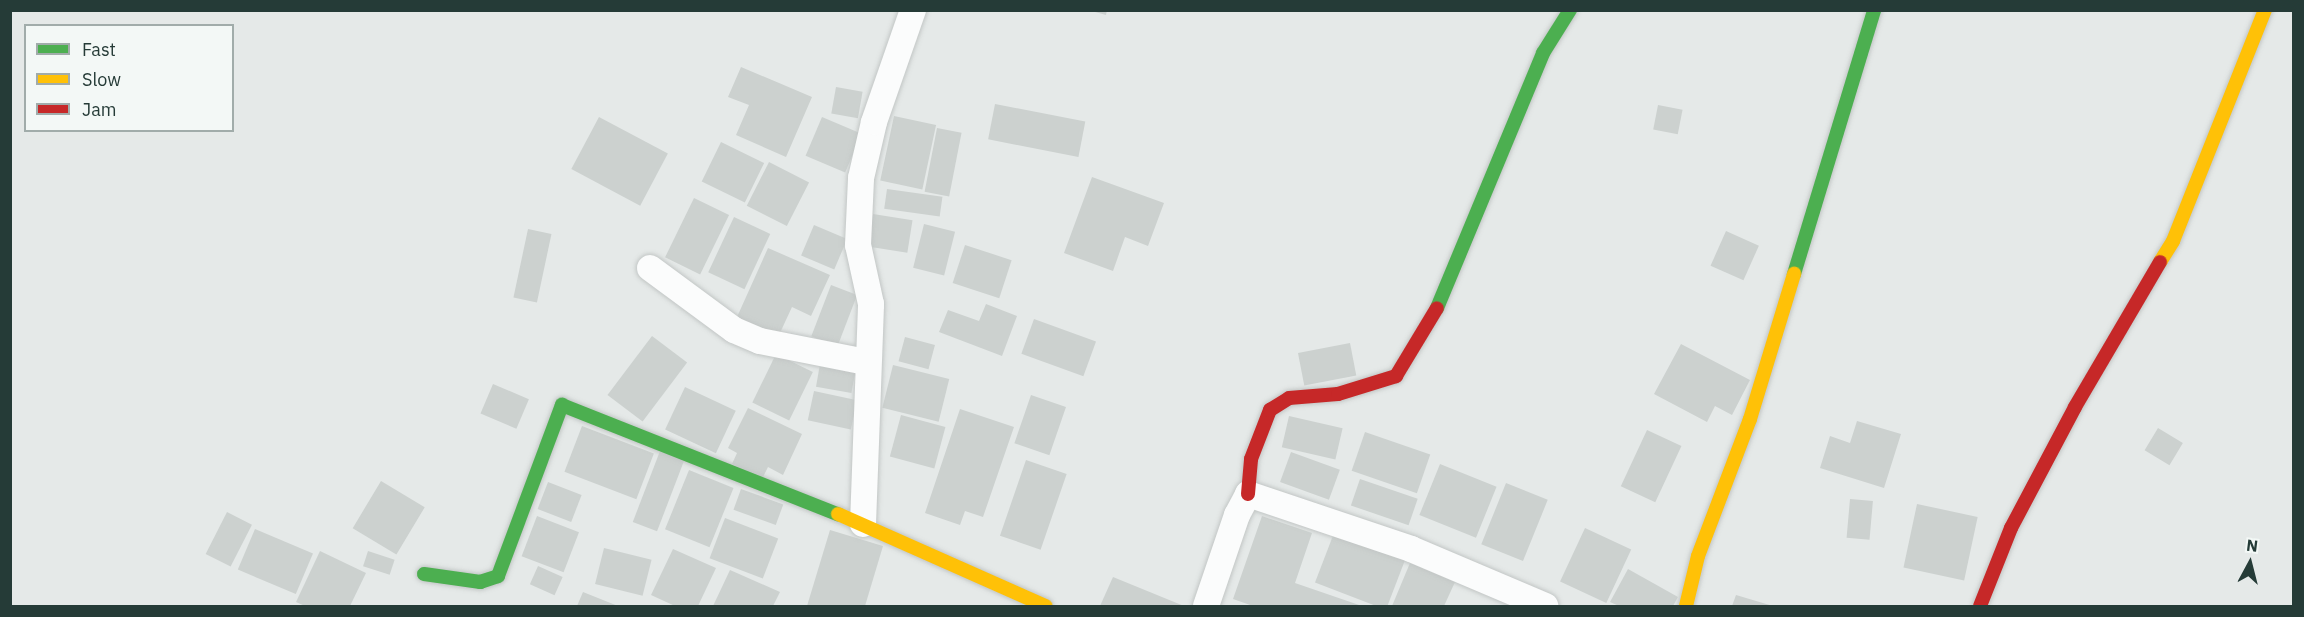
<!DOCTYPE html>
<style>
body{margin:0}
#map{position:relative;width:2304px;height:617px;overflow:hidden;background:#e5e9e8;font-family:"IBM Plex Sans",sans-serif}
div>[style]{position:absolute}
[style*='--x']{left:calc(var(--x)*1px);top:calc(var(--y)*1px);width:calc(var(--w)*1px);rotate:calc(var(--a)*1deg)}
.building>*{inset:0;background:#ccd1cf;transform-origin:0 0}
.roads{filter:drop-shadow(0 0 2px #c2c6c5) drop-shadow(0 0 2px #c2c6c5)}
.street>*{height:26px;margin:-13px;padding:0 13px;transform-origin:13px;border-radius:13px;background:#fbfcfc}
.fast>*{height:14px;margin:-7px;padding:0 7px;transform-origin:7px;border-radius:7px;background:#4caf50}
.slow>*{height:14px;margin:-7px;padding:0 7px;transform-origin:7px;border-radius:7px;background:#ffc107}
.jam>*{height:14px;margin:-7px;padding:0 7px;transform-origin:7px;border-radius:7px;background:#c62828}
span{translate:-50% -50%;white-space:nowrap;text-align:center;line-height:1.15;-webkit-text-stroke:4.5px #f3f8f6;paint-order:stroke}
.frame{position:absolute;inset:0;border:12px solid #253b37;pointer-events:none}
.legend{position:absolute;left:24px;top:24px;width:210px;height:108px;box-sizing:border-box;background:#f3f8f6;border:2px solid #a1acaa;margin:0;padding:8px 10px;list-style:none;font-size:18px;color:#253b37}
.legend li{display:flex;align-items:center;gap:12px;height:30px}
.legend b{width:30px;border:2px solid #a1acaa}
.north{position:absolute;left:2220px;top:533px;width:60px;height:60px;-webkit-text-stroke:4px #f3f8f6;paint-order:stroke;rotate:7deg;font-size:16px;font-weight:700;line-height:24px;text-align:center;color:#253b37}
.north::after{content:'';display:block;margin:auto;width:21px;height:27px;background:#253b37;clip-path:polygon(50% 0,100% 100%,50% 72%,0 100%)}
</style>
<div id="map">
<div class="building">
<i style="clip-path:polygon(1088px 10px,1107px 10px,1106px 15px)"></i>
<i style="clip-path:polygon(741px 67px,812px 97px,786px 157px,736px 135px,749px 105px,728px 97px)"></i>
<i style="left:836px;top:87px;width:27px;height:27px;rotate:10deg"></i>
<i style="left:995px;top:104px;width:92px;height:36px;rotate:11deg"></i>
<i style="left:1658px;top:105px;width:25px;height:25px;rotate:11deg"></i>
<i style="left:894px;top:116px;width:43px;height:66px;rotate:12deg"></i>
<i style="left:599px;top:117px;width:78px;height:59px;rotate:28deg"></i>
<i style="left:822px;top:117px;width:43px;height:42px;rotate:23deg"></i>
<i style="left:937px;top:128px;width:25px;height:65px;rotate:11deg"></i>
<i style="left:721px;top:142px;width:48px;height:44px;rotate:26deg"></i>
<i style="left:769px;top:162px;width:45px;height:49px;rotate:27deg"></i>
<i style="clip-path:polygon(1092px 177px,1164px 203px,1148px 246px,1125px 237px,1113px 271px,1064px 253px)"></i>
<i style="left:887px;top:189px;width:56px;height:20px;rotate:8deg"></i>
<i style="left:694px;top:198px;width:39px;height:66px;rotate:26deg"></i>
<i style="left:873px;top:214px;width:40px;height:33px;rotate:9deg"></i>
<i style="left:734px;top:217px;width:40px;height:61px;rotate:25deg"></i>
<i style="left:924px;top:224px;width:32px;height:45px;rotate:14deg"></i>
<i style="left:814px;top:225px;width:36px;height:33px;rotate:23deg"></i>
<i style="left:528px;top:229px;width:24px;height:70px;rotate:12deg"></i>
<i style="left:1726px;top:231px;width:36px;height:38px;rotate:24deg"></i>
<i style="left:965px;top:245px;width:49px;height:40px;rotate:18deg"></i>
<i style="clip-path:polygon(768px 248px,830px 275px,811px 316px,792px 307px,779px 335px,737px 317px)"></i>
<i style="left:831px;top:285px;width:28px;height:55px;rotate:21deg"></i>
<i style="clip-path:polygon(986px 304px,1017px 316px,1002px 356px,939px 332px,948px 310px,979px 321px)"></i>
<i style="left:1034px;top:319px;width:66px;height:37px;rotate:20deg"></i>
<i style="left:652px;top:336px;width:44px;height:74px;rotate:37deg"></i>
<i style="left:905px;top:337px;width:31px;height:25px;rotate:15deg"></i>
<i style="left:1350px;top:343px;width:33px;height:53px;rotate:79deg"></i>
<i style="clip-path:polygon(1681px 344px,1750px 380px,1732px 415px,1715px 406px,1707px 422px,1654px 394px)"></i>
<i style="left:776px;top:354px;width:41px;height:54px;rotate:26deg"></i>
<i style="left:820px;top:364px;width:36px;height:23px;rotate:10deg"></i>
<i style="left:893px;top:365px;width:58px;height:44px;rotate:14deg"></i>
<i style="left:493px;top:384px;width:39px;height:32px;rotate:23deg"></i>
<i style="left:685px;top:387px;width:56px;height:47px;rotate:25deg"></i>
<i style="left:814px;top:391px;width:44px;height:30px;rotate:12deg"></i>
<i style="left:1031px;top:395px;width:37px;height:51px;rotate:19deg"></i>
<i style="clip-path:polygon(748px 408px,802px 434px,783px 475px,768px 467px,762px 479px,732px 464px,737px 453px,728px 448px)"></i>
<i style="clip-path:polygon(960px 409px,1014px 427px,983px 517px,965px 511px,960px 525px,925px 513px)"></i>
<i style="left:901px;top:415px;width:46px;height:43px;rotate:15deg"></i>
<i style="left:1289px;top:416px;width:55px;height:32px;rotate:13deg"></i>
<i style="clip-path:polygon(1857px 421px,1901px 434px,1884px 488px,1820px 468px,1830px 436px,1850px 443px)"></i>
<i style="left:582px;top:426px;width:77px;height:49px;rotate:21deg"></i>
<i style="left:2158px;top:428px;width:29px;height:26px;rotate:31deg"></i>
<i style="left:1647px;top:430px;width:38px;height:62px;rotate:25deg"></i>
<i style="left:1365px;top:432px;width:69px;height:41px;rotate:19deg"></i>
<i style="left:660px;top:451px;width:26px;height:76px;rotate:21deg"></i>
<i style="left:1291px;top:452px;width:52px;height:32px;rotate:20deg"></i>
<i style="left:1026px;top:460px;width:43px;height:80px;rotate:19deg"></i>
<i style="left:1440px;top:464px;width:61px;height:55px;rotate:22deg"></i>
<i style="left:689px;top:470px;width:48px;height:64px;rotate:22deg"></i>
<i style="left:1360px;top:479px;width:61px;height:28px;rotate:19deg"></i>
<i style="left:381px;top:481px;width:51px;height:55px;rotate:31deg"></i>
<i style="left:548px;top:482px;width:36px;height:29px;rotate:21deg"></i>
<i style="left:1506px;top:483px;width:45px;height:66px;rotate:22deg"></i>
<i style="left:741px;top:489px;width:45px;height:22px;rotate:20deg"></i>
<i style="left:1850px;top:499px;width:23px;height:39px;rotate:5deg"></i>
<i style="left:1917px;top:504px;width:62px;height:65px;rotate:12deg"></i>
<i style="left:227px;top:512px;width:28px;height:47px;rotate:27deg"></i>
<i style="left:537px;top:516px;width:45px;height:43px;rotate:21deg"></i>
<i style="clip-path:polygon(1262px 516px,1312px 533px,1295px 583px,1362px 606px,1253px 606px,1233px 599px)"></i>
<i style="left:725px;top:518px;width:57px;height:43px;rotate:21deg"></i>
<i style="left:1585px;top:528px;width:51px;height:59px;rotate:25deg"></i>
<i style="left:255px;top:529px;width:63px;height:44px;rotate:23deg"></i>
<i style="clip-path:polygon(830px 530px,883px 546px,865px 606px,807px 606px)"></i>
<i style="left:1334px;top:533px;width:76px;height:53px;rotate:21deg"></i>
<i style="left:604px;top:548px;width:49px;height:37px;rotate:14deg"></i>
<i style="clip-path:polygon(673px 549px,716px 568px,698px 606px,675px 606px,651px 595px)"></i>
<i style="clip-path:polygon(320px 551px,366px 573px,350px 606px,305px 606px,296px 602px)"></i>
<i style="left:368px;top:551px;width:28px;height:16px;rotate:18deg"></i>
<i style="clip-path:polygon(1410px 563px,1455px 582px,1444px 606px,1392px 606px)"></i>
<i style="left:538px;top:566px;width:27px;height:20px;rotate:24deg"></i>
<i style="clip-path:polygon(1628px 569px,1678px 597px,1673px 606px,1619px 606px,1610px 602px)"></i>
<i style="clip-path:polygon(730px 570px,780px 592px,773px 606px,713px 606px)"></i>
<i style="clip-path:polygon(1113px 577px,1184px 606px,1100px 606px)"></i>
<i style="clip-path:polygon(583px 592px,618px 606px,577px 606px)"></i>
<i style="clip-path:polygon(1736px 595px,1773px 606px,1732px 606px)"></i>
</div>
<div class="roads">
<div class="street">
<i style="--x:650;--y:268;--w:104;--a:36.4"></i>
<i style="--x:734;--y:330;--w:28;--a:23"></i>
<i style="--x:760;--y:341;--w:108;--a:11.2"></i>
<i style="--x:863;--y:524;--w:220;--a:-87.9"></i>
<i style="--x:871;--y:304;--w:60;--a:-102.4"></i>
<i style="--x:858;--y:245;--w:67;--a:-87.4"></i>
<i style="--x:861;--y:178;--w:57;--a:-76.9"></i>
<i style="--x:874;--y:122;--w:119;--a:-70.8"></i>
<i style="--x:1206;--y:606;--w:96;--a:-71.2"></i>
<i style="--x:1237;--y:515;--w:24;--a:-62"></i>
<i style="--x:1248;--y:494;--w:172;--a:18.6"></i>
<i style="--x:1411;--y:549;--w:146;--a:23"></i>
</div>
<div class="fast">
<i style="--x:1794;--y:274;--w:276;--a:-73.1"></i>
<i style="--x:1437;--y:308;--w:276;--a:-67.4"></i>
<i style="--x:1543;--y:53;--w:51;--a:-57.9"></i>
<i style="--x:424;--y:574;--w:57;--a:8.1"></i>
<i style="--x:480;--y:582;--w:19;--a:-18"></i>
<i style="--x:498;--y:576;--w:183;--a:-69.5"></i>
<i style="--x:562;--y:405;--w:297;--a:21.6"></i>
</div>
<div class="slow">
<i style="--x:2160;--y:262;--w:25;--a:-58"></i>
<i style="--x:2173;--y:241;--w:249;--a:-68.3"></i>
<i style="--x:838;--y:514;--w:227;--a:23.9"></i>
<i style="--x:1686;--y:606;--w:51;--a:-76.5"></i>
<i style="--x:1698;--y:556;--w:147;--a:-69.2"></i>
<i style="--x:1750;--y:419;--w:152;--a:-73.1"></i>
</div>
<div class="jam">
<i style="--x:1248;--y:494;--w:35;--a:-85"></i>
<i style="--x:1251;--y:459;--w:53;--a:-68.8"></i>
<i style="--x:1270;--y:410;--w:22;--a:-32"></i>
<i style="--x:1289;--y:398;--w:49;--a:-4.7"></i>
<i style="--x:1338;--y:394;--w:61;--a:-17.2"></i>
<i style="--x:1396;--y:376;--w:79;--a:-58.9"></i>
<i style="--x:1980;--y:606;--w:84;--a:-68.3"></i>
<i style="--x:2011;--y:528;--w:137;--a:-62.1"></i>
<i style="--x:2075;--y:407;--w:168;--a:-59.6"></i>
</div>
</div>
<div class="frame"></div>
<ul class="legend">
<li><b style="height:8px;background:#4caf50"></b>Fast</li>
<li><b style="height:8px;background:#ffc107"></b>Slow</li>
<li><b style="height:8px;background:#c62828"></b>Jam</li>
</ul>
<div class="north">N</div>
</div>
